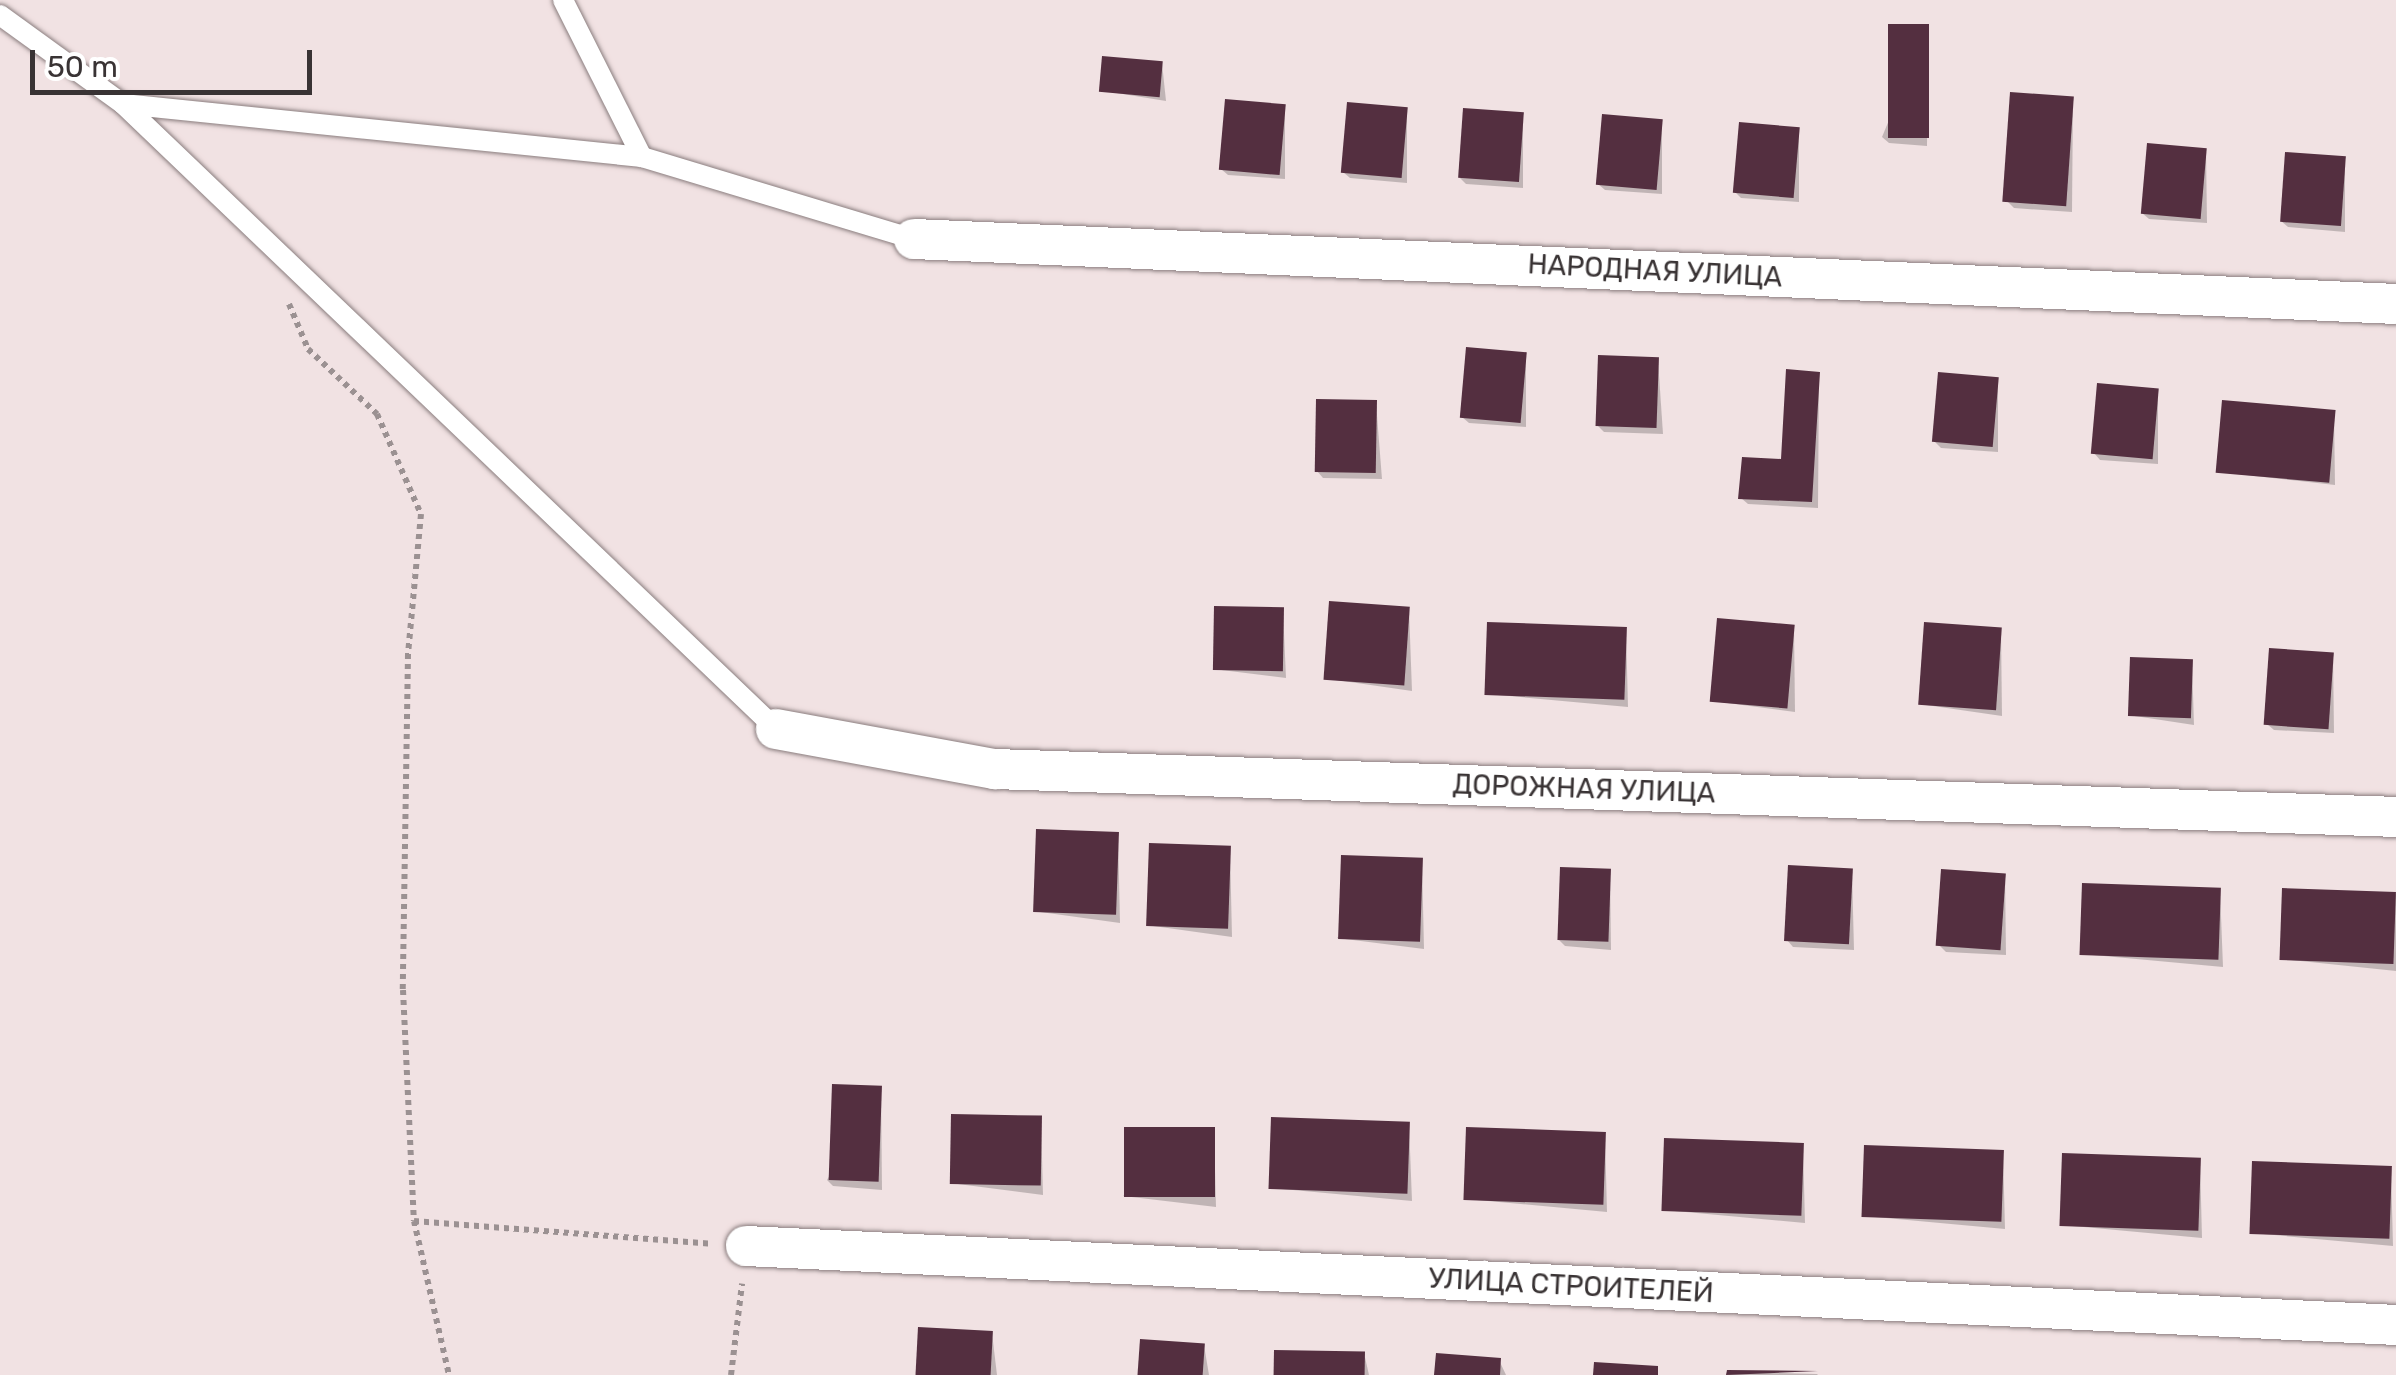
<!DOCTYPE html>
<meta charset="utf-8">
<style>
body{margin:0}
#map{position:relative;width:2396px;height:1375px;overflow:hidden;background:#f1e2e3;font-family:Rubik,sans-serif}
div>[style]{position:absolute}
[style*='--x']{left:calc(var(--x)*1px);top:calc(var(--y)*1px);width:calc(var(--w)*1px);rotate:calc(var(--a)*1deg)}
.shadow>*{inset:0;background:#0003}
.building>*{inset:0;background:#542f40;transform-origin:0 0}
.path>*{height:6px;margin-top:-3px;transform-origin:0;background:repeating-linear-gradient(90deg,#9b9192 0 5px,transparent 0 10px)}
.roads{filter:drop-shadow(0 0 2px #8a7d7e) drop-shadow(0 0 2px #8a7d7e)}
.service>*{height:20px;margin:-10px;padding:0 10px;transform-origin:10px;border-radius:10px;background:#fff}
.minor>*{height:40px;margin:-20px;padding:0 20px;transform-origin:20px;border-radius:20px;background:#fff}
span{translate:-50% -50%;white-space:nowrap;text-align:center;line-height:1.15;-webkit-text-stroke:10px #fff;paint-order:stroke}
.street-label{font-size:28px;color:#393334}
.scale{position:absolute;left:30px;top:50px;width:282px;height:45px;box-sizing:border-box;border:5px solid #393334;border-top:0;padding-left:12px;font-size:30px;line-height:35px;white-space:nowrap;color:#393334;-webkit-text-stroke:8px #fff;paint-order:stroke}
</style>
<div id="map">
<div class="shadow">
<i style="clip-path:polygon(1928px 26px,1927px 146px,1889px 143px,1882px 137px)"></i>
<i style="clip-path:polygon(1162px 63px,1166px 101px,1104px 91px)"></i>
<i style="clip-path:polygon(2073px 100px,2072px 212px,2014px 208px,2007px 201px)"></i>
<i style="clip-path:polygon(1285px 106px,1285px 179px,1228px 175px,1221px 169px)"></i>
<i style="clip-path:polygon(1407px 110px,1407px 183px,1350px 178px,1343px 172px)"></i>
<i style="clip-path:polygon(1523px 115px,1523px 188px,1466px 184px,1459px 177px)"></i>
<i style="clip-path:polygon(1662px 122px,1662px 194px,1605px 190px,1598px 184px)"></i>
<i style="clip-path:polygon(1799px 129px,1799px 202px,1741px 198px,1735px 192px)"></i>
<i style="clip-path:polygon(2206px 150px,2207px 223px,2149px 219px,2142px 213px)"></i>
<i style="clip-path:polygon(2345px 159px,2345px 232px,2288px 227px,2281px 221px)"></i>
<i style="clip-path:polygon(1526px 355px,1526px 427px,1469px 423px,1462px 417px)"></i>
<i style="clip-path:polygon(1658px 360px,1663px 434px,1604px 432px,1597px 425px)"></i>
<i style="clip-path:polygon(1819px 375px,1818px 508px,1748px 504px,1741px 498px,1783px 462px)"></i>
<i style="clip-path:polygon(1998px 379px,1998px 452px,1941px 448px,1934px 441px)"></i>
<i style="clip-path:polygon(2158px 391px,2158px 464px,2100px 460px,2094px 453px)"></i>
<i style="clip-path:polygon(1376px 403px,1382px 479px,1323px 478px,1317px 471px)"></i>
<i style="clip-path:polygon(2334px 413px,2335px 485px,2219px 472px)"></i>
<i style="clip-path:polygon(1409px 609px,1412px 691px,1329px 679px)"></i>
<i style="clip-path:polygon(1283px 610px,1286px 678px,1213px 669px)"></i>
<i style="clip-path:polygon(1794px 627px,1795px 712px,1712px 701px)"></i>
<i style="clip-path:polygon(1626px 629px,1628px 707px,1487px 694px)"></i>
<i style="clip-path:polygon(2001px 631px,2002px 716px,1919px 704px)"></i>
<i style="clip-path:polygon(2333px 654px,2334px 733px,2274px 730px,2267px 724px)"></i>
<i style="clip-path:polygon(2192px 662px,2194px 725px,2128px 715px)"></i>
<i style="clip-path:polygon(1118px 834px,1120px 923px,1033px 911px)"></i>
<i style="clip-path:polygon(1230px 848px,1232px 937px,1146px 925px)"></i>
<i style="clip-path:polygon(1422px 861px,1424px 949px,1337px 938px)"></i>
<i style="clip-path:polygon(1610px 871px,1611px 950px,1565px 946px,1558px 939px)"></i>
<i style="clip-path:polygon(1852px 871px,1854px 950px,1793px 947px,1787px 940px)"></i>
<i style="clip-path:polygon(2005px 875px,2006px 955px,1946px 952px,1939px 945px)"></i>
<i style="clip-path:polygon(2220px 890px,2223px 967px,2082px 954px)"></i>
<i style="clip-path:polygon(2396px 894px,2396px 971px,2281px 959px)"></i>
<i style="clip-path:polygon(881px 1088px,882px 1190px,833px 1186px,827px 1180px)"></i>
<i style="clip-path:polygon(1041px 1118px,1043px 1195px,950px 1183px)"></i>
<i style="clip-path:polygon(1409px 1124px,1412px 1201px,1271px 1188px)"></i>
<i style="clip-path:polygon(1214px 1130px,1216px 1207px,1123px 1196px)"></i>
<i style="clip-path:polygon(1605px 1134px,1607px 1212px,1466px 1199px)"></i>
<i style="clip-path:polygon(1803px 1145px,1805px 1223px,1664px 1210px)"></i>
<i style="clip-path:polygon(2003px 1152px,2005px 1229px,1864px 1216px)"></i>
<i style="clip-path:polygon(2200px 1160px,2202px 1238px,2062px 1225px)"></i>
<i style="clip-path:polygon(2391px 1168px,2393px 1246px,2252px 1233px)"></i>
<i style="clip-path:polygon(992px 1333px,997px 1375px,921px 1375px)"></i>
<i style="clip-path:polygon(1204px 1345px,1209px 1375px,1140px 1375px)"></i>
<i style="clip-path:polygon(1364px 1353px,1369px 1375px,1275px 1375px)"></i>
<i style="clip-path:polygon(1499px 1360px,1506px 1375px,1437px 1375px)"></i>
<i style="clip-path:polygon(1729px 1372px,1817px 1374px,1818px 1375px,1729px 1375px)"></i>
</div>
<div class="building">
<i style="left:1888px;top:24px;width:41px;height:114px"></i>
<i style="left:1102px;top:56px;width:61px;height:36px;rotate:5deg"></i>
<i style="left:2010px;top:92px;width:64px;height:110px;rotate:4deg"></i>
<i style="left:1225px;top:99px;width:61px;height:71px;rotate:5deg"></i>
<i style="left:1347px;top:102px;width:61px;height:71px;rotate:5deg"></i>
<i style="left:1463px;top:108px;width:61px;height:70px;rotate:4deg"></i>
<i style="left:1602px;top:114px;width:61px;height:71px;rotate:5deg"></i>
<i style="left:1739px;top:122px;width:61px;height:71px;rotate:5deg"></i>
<i style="left:2147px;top:143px;width:60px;height:71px;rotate:5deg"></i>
<i style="left:2285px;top:152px;width:61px;height:70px;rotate:4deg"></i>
<i style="left:1466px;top:347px;width:61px;height:71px;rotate:5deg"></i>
<i style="left:1598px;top:355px;width:61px;height:71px;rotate:2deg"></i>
<i style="clip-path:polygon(1786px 369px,1820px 372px,1812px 502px,1738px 499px,1742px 457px,1781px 459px)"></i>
<i style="left:1938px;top:372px;width:61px;height:70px;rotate:5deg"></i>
<i style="left:2097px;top:383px;width:62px;height:71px;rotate:5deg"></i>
<i style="left:1316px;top:399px;width:61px;height:73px;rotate:1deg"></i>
<i style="left:2222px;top:400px;width:114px;height:73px;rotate:5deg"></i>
<i style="left:1329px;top:601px;width:81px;height:79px;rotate:4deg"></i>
<i style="left:1214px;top:606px;width:70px;height:64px;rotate:1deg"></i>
<i style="left:1717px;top:618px;width:78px;height:84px;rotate:5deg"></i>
<i style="left:1487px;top:622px;width:140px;height:73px;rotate:2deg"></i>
<i style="left:1924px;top:622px;width:78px;height:83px;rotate:4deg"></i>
<i style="left:2269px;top:648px;width:65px;height:77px;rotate:4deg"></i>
<i style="left:2130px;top:657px;width:63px;height:59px;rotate:2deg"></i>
<i style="left:1036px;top:829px;width:83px;height:83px;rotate:2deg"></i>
<i style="left:1149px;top:843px;width:82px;height:83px;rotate:2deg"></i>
<i style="left:1341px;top:855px;width:82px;height:84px;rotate:2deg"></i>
<i style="left:1788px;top:865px;width:65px;height:76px;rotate:3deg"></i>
<i style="left:1560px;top:867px;width:51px;height:73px;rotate:2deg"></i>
<i style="left:1941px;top:869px;width:65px;height:77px;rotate:4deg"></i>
<i style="left:2082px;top:883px;width:139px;height:72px;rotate:2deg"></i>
<i style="left:2282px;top:888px;width:114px;height:72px;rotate:2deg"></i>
<i style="left:832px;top:1084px;width:50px;height:96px;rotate:2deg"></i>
<i style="left:951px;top:1114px;width:91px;height:70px;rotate:1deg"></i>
<i style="left:1271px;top:1117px;width:139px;height:72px;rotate:2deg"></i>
<i style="left:1124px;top:1127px;width:91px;height:70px"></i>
<i style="left:1466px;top:1127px;width:140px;height:73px;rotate:2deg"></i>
<i style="left:1664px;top:1138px;width:140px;height:73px;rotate:2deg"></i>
<i style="left:1864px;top:1145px;width:140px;height:72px;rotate:2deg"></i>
<i style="left:2062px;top:1153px;width:139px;height:73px;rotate:2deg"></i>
<i style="left:2252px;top:1161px;width:140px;height:73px;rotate:2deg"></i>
<i style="left:918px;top:1327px;width:75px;height:48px;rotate:3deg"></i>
<i style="left:1140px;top:1339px;width:65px;height:36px;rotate:4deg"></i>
<i style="left:1274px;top:1350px;width:91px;height:25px;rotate:1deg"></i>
<i style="clip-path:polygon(1436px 1353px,1501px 1358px,1500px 1375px,1434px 1375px)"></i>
<i style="clip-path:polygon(1594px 1362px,1658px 1366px,1658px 1375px,1593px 1375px)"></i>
<i style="clip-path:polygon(1727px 1370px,1818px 1371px,1726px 1375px)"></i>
</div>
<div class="path">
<i style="--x:289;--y:304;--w:49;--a:67.1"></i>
<i style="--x:308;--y:349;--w:95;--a:43.3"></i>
<i style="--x:377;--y:414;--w:109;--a:66.3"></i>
<i style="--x:421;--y:514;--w:141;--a:95.3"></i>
<i style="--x:408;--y:654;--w:336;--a:90.9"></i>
<i style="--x:403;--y:990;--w:231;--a:87.3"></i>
<i style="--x:414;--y:1221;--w:158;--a:77.2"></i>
<i style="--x:414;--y:1221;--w:298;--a:4.4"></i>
<i style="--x:731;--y:1375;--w:92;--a:-83.1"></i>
</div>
<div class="roads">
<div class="service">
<i style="--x:563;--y:0;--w:176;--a:63.3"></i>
<i style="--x:642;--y:157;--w:284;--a:16.8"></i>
<i style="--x:0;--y:15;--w:152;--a:35.9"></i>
<i style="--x:123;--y:104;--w:904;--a:43.74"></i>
<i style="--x:123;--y:104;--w:522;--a:5.83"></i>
</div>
<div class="minor">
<i style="--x:914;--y:239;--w:1483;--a:2.51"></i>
<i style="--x:776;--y:729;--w:223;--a:10.4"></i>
<i style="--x:995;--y:769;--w:1402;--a:1.96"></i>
<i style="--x:746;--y:1246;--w:1652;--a:2.74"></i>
</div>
</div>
<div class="street-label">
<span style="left:1655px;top:271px;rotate:3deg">НАРОДНАЯ УЛИЦА</span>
<span style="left:1584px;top:789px;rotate:2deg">ДОРОЖНАЯ УЛИЦА</span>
<span style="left:1571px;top:1286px;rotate:3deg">УЛИЦА СТРОИТЕЛЕЙ</span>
</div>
<div class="scale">50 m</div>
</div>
